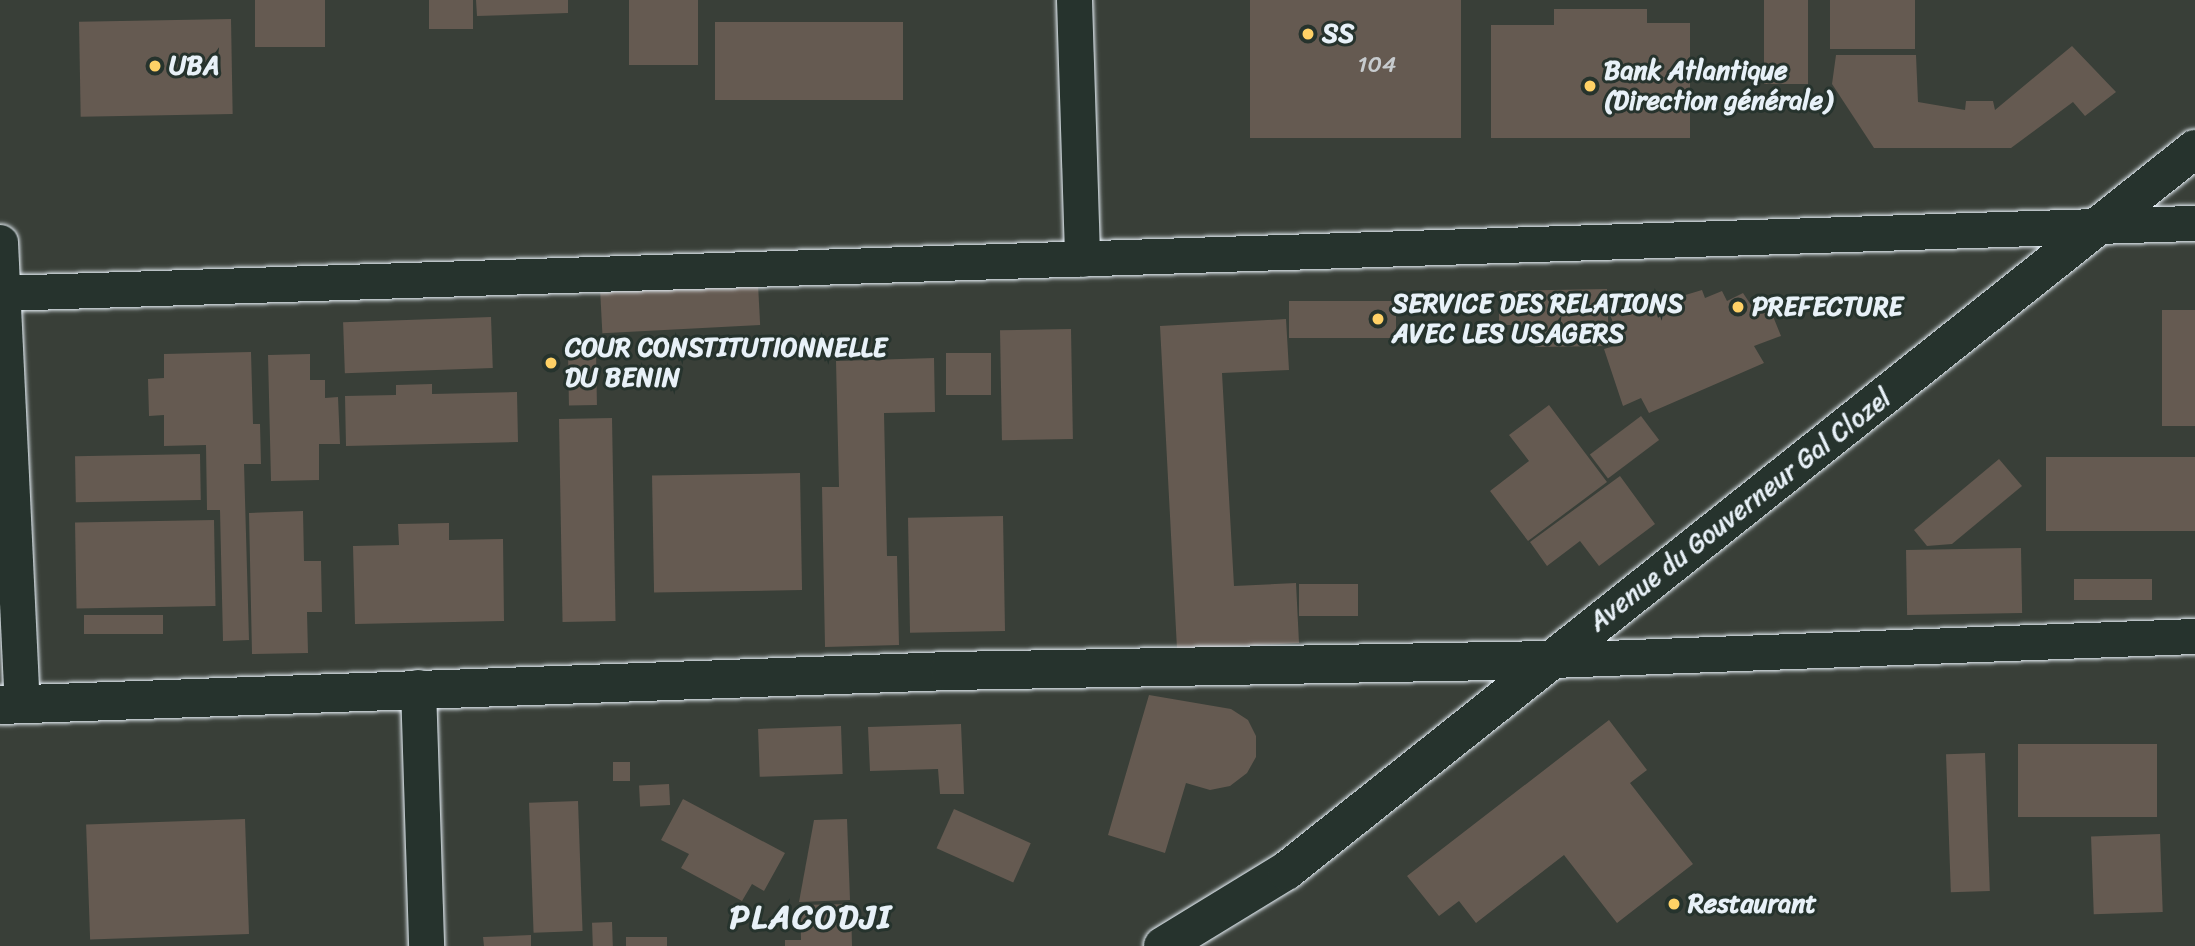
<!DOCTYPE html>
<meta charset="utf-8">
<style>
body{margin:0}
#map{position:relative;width:2195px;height:946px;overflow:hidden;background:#393f38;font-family:Sriracha,sans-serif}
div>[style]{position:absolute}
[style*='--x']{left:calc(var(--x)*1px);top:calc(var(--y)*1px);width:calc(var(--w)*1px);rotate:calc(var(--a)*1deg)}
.building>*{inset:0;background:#655a51;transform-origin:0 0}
.roads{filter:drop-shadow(0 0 2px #e8f1f8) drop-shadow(0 0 2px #e8f1f8)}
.street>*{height:35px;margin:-17.5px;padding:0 17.5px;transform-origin:17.5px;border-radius:17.5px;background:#26332d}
.secondary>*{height:38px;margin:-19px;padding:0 19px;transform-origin:19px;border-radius:19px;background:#26332d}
.primary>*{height:38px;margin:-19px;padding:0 19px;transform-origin:19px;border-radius:19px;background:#26332d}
.dots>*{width:19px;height:19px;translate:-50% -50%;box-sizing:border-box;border:4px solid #26332d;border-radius:50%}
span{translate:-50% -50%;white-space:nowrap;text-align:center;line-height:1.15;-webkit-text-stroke:6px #26332d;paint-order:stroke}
.number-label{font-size:23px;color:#c7cbce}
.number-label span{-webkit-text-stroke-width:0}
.poi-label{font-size:26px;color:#e8f1f8;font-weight:700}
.left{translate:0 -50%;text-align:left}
.street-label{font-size:26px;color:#e8f1f8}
.district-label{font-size:33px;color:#e8f1f8;font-weight:700;letter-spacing:2px}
</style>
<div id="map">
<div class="building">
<i style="left:255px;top:0;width:70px;height:47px"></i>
<i style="left:429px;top:0;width:44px;height:29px"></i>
<i style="clip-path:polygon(476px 0,568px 0,568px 13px,477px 16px)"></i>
<i style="left:629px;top:0;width:69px;height:65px"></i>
<i style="left:1250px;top:0;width:211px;height:138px"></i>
<i style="left:1764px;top:0;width:44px;height:84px"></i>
<i style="left:1830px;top:0;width:85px;height:49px"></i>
<i style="clip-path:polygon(1554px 9px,1647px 9px,1647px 23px,1690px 23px,1690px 138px,1491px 138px,1491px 25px,1554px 25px)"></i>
<i style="left:231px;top:19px;width:95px;height:152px;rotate:89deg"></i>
<i style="left:903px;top:22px;width:78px;height:188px;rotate:90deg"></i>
<i style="clip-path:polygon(2072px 46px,2116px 92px,2085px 116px,2073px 102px,2011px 148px,1874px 148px,1832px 84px,1836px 55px,1916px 55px,1918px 102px,1965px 110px,1966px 101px,1993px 101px,1995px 110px)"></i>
<i style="left:758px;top:284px;width:41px;height:158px;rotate:87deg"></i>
<i style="clip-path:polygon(1607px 289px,1609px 346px,1535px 347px,1535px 325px,1499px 325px,1499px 291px)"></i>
<i style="clip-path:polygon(1702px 290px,1705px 298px,1722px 291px,1727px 301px,1743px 293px,1751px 305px,1766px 299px,1781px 336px,1754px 346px,1764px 363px,1649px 413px,1641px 398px,1623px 406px,1604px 349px,1621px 344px,1609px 312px,1657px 293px,1659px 298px,1679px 291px,1682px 296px)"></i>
<i style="left:1396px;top:301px;width:37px;height:107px;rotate:90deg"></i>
<i style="left:2195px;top:310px;width:116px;height:33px;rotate:90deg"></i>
<i style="left:491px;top:317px;width:51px;height:148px;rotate:88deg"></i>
<i style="clip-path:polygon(1286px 319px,1289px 370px,1222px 373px,1234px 586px,1296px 583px,1299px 643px,1177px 649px,1160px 326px)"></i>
<i style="left:1071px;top:329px;width:110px;height:71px;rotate:89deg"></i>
<i style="left:596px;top:351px;width:54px;height:28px;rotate:89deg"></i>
<i style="clip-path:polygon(251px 352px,253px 424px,260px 424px,261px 464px,244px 464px,249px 640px,223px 641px,220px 510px,207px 510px,206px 445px,164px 446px,164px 415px,149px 416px,148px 379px,164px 378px,164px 354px)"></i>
<i style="left:991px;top:353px;width:42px;height:45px;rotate:90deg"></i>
<i style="clip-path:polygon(310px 354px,310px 380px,325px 380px,325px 398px,338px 397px,340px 444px,319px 444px,319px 480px,271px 481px,268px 355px)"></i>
<i style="clip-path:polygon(934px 358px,935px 412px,884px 413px,887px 556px,897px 556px,899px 645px,825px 647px,822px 487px,839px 487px,836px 361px)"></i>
<i style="clip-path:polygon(432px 384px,432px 394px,517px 392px,518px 442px,346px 446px,345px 396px,396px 395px,396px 385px)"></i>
<i style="clip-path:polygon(1549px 405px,1607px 482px,1528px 541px,1490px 491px,1529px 461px,1509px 435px)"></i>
<i style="left:1641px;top:416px;width:30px;height:64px;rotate:53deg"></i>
<i style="left:612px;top:418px;width:203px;height:53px;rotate:89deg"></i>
<i style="left:200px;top:454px;width:46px;height:125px;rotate:89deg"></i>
<i style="left:2046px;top:457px;width:149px;height:74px"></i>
<i style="clip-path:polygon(1999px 459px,2022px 486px,1952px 544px,1927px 546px,1914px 530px)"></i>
<i style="left:800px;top:473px;width:117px;height:148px;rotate:89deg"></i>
<i style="clip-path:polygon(1620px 476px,1655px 524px,1599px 566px,1580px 541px,1547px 566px,1530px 542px)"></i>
<i style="clip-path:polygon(303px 511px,304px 561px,321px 561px,322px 612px,307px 612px,308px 653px,252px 654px,249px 513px)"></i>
<i style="left:1003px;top:516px;width:115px;height:95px;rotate:89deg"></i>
<i style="left:214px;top:520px;width:86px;height:139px;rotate:89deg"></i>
<i style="clip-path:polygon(449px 523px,449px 540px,503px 539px,504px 621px,355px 624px,353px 546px,399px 545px,398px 524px)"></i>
<i style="left:2021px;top:548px;width:65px;height:115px;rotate:89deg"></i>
<i style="left:2152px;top:579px;width:21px;height:78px;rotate:90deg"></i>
<i style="left:1358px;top:584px;width:32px;height:59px;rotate:90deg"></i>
<i style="left:163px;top:615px;width:19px;height:79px;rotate:90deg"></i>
<i style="clip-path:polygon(1149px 695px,1231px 709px,1248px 720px,1256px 736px,1256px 757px,1247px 773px,1230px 786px,1210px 790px,1186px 783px,1165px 853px,1108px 835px)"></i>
<i style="clip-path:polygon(1609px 720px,1647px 770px,1630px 783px,1693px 864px,1617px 923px,1564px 855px,1476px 923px,1459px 901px,1439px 916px,1407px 876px)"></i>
<i style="clip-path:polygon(961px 724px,964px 794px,940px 794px,938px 769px,870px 771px,868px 727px)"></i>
<i style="left:841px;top:726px;width:48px;height:83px;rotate:88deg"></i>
<i style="left:2018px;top:744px;width:139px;height:73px"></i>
<i style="left:1985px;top:753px;width:138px;height:39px;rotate:88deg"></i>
<i style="left:613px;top:762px;width:17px;height:19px"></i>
<i style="left:669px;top:784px;width:21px;height:30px;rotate:87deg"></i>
<i style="clip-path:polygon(683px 799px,785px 853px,764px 891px,752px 884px,742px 901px,681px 868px,689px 854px,661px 840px)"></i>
<i style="left:578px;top:801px;width:130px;height:49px;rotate:88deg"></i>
<i style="left:954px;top:809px;width:84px;height:43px;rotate:24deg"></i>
<i style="left:245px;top:819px;width:115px;height:159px;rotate:88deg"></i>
<i style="clip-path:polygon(847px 819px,850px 900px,799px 902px,814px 820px)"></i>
<i style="left:2160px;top:834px;width:78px;height:69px;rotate:88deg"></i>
<i style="clip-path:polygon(851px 904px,852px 946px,785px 946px,785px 940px,801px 940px,800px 905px)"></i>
<i style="left:612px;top:922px;width:24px;height:20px;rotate:88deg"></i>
<i style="clip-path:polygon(531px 935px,531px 946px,484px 946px,483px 937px)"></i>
<i style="left:667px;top:937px;width:9px;height:41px;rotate:90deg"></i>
</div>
<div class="roads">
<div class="street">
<i style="--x:1074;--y:0;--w:259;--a:88.2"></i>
<i style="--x:0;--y:242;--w:463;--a:87.3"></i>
<i style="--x:0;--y:293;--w:2196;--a:-1.83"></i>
<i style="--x:1552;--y:660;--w:643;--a:-2.14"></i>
<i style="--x:418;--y:687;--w:259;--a:88.2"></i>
</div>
<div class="secondary">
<i style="--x:0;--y:705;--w:951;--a:-2.05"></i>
<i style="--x:950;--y:671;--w:602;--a:-1.05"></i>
</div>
<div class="primary">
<i style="--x:1163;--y:946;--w:144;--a:-31.4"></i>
<i style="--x:1286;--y:871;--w:1161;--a:-38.46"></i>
</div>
</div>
<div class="dots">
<i style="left:1308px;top:34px;background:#ffd166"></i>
<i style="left:155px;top:66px;background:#ffd166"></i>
<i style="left:1590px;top:86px;background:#ffd166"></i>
<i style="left:1738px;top:307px;background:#ffd166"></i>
<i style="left:1378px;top:319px;background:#ffd166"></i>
<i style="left:551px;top:363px;background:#ffd166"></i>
<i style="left:1674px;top:904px;background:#ffd166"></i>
</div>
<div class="number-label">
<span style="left:1377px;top:65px">104</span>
</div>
<div class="poi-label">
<span class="left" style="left:1322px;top:34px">SS</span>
<span class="left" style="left:169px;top:66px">UBA</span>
<span class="left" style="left:1604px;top:86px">Bank Atlantique<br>(Direction générale)</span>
<span class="left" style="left:1392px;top:319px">SERVICE DES RELATIONS<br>AVEC LES USAGERS</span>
<span class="left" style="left:1752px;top:307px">PREFECTURE</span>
<span class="left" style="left:565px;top:363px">COUR CONSTITUTIONNELLE<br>DU BENIN</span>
<span class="left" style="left:1688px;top:904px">Restaurant</span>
</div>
<div class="street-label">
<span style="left:1740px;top:510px;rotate:-38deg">Avenue du Gouverneur Gal Clozel</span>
</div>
<div class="district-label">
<span style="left:811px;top:918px">PLACODJI</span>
</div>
</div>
